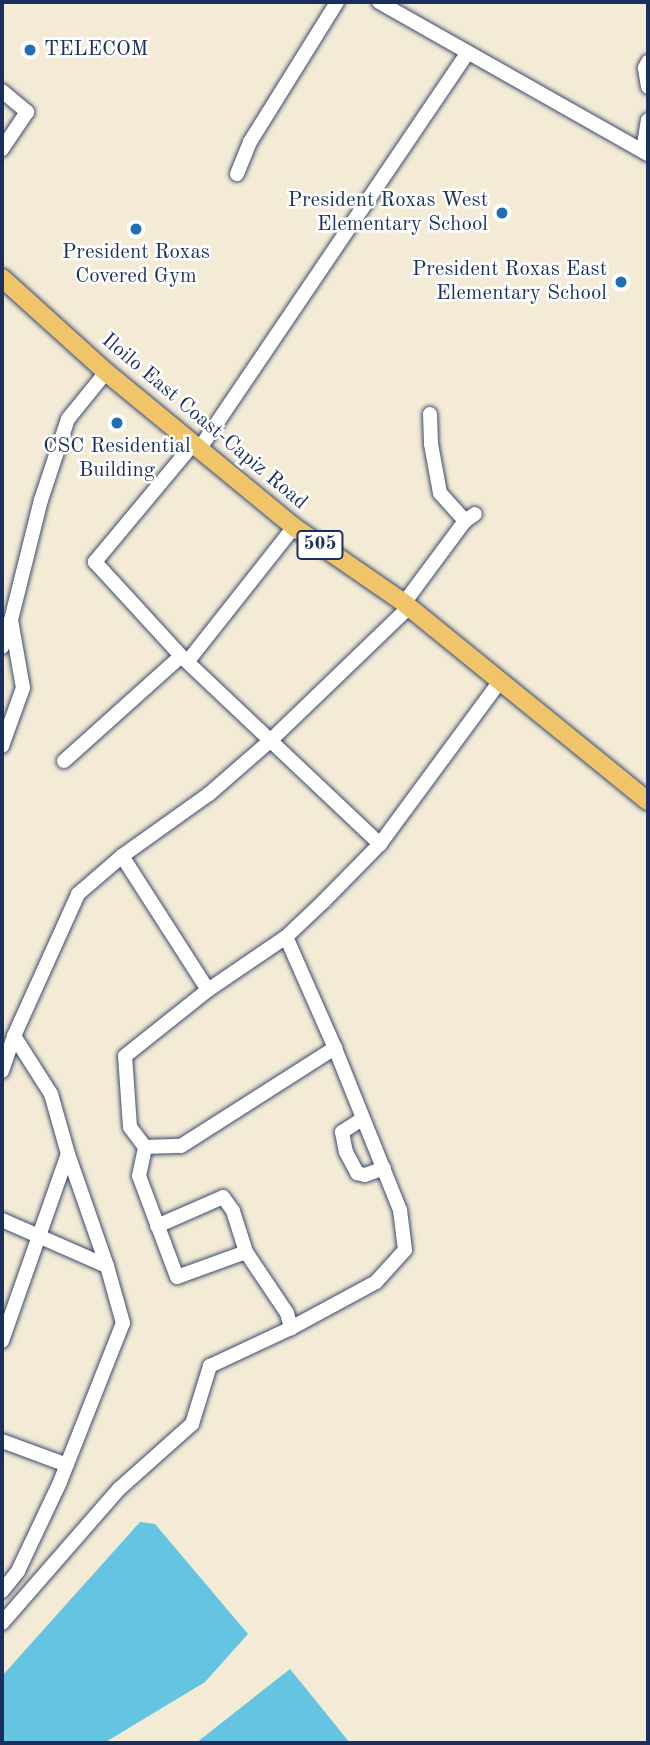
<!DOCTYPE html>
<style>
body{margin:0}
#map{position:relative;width:650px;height:1745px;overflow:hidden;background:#f3ebd5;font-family:"Old Standard TT",serif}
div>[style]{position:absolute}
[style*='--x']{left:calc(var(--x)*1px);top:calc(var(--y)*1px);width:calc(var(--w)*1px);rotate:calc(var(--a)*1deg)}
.water>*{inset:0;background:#64c4e2}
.roads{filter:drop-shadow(0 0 2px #3b4b70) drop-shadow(0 0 2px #3b4b70)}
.minor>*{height:14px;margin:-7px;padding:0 7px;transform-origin:7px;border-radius:7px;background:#fff}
.major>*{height:18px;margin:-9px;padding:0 9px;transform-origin:9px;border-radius:9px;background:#f0c469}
.dots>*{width:19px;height:19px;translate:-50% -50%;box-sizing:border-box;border:4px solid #fff;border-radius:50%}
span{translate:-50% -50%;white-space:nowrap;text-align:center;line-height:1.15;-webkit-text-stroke:5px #fff;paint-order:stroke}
.shield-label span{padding:2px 5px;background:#fff;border:2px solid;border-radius:5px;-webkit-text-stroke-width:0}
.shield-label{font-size:19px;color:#1b2f5e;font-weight:700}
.poi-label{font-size:21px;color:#1b2f5e}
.left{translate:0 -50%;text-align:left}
.right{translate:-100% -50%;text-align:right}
.street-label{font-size:21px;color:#1b2f5e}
.frame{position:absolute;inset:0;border:4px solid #1b2f5e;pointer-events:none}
</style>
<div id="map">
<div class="water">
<i style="clip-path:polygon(140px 1522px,155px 1524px,248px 1634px,205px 1682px,104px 1743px,2px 1743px,2px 1676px)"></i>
<i style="clip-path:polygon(290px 1669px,350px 1743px,196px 1743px)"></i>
</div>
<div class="roads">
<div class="minor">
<i style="--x:379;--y:2;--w:309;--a:29.5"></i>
<i style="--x:648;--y:62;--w:7;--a:117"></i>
<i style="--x:645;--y:68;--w:19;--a:81"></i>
<i style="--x:2;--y:91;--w:33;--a:40"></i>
<i style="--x:27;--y:112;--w:45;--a:124"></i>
<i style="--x:643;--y:151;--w:31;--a:-81"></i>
<i style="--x:237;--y:174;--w:35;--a:-68"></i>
<i style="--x:250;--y:142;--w:165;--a:-58.1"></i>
<i style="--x:430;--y:414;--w:30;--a:88"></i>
<i style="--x:431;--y:444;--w:50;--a:79.6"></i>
<i style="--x:440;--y:493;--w:38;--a:48"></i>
<i style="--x:194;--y:443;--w:155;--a:129.8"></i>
<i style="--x:95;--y:562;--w:127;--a:47.5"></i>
<i style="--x:181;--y:656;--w:274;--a:43.4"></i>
<i style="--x:200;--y:448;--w:477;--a:-55.9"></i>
<i style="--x:404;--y:603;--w:102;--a:-53.4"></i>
<i style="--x:465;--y:521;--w:12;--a:-35"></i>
<i style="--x:2;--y:647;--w:28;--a:-71"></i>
<i style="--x:188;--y:661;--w:171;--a:-51.7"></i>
<i style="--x:2;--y:746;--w:62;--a:-70.1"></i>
<i style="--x:23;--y:688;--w:69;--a:-100"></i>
<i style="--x:11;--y:620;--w:124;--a:-76"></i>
<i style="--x:41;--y:500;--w:85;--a:-71.6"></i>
<i style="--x:68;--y:419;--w:60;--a:-51"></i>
<i style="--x:64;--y:761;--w:157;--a:-41.9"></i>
<i style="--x:122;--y:856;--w:159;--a:57.3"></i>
<i style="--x:2;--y:1071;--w:37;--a:-71"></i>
<i style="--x:14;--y:1036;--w:156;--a:-65.7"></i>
<i style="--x:78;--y:894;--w:58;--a:-40.8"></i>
<i style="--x:122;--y:856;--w:107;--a:-35.5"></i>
<i style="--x:209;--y:794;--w:84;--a:-41.1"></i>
<i style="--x:272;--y:739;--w:190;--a:-43.9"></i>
<i style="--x:362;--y:1119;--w:24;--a:147"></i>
<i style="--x:342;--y:1132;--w:20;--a:79"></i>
<i style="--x:346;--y:1152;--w:24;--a:62"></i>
<i style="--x:357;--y:1173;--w:8;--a:14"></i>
<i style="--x:365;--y:1175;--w:20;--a:-20"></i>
<i style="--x:145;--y:1147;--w:36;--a:-2"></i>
<i style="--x:181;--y:1146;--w:183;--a:-32.5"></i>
<i style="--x:2;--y:1220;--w:115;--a:23.7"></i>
<i style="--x:157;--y:1226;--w:72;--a:-23.7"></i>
<i style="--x:223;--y:1197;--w:17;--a:54"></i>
<i style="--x:233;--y:1211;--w:43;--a:72.4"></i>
<i style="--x:246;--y:1252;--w:73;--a:56.1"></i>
<i style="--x:287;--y:1313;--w:16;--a:75"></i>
<i style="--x:246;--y:1252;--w:73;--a:160.1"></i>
<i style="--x:177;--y:1277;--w:108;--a:-110.6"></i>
<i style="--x:139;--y:1176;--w:30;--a:-78"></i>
<i style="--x:145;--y:1147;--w:25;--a:-127"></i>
<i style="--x:130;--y:1127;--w:71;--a:-94"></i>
<i style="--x:125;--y:1056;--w:106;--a:-38.5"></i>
<i style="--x:208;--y:990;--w:94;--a:-34.2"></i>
<i style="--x:286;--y:937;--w:52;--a:-43.5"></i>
<i style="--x:324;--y:901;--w:80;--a:-45.5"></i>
<i style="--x:380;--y:844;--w:202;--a:-53.6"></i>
<i style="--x:2;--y:1341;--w:198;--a:-70.6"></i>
<i style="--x:68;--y:1154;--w:62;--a:-105.8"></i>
<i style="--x:51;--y:1094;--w:69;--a:-122.5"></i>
<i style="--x:2;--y:1441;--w:69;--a:20.3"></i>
<i style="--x:2;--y:1591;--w:26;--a:-51"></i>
<i style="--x:18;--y:1571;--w:98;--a:-64.7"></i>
<i style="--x:60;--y:1482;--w:171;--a:-68.4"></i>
<i style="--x:123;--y:1323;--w:59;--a:-105.7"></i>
<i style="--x:107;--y:1266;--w:119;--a:-109.2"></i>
<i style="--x:2;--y:1623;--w:178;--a:-48.9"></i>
<i style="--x:119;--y:1489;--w:98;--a:-41.7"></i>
<i style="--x:192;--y:1424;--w:61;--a:-72.8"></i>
<i style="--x:210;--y:1366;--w:89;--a:-25.1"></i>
<i style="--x:291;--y:1328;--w:97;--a:-28.4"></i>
<i style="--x:376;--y:1282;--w:43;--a:-47.8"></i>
<i style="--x:405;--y:1250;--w:40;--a:-97.1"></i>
<i style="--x:400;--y:1210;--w:175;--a:-111.9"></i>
<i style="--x:335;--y:1048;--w:121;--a:-113.8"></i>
</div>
<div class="major">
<i style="--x:2;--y:278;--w:140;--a:42.1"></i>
<i style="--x:106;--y:372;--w:244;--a:39.5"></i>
<i style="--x:294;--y:527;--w:134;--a:34.6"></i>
<i style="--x:404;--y:603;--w:314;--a:39.1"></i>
</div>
</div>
<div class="dots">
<i style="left:30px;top:50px;background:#1f6fb2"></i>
<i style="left:502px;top:213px;background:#1f6fb2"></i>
<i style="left:136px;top:229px;background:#1f6fb2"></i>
<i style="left:621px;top:282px;background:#1f6fb2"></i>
<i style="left:117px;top:423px;background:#1f6fb2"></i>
</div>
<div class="shield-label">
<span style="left:320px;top:545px">505</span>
</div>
<div class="poi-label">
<span class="left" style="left:44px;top:50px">TELECOM</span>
<span class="right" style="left:488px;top:213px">President Roxas West<br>Elementary School</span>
<span style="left:136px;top:265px">President Roxas<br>Covered Gym</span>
<span class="right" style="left:607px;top:282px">President Roxas East<br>Elementary School</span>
<span style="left:117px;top:459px">CSC Residential<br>Building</span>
</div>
<div class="street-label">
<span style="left:204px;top:422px;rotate:40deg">Iloilo East Coast-Capiz Road</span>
</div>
<div class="frame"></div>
</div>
